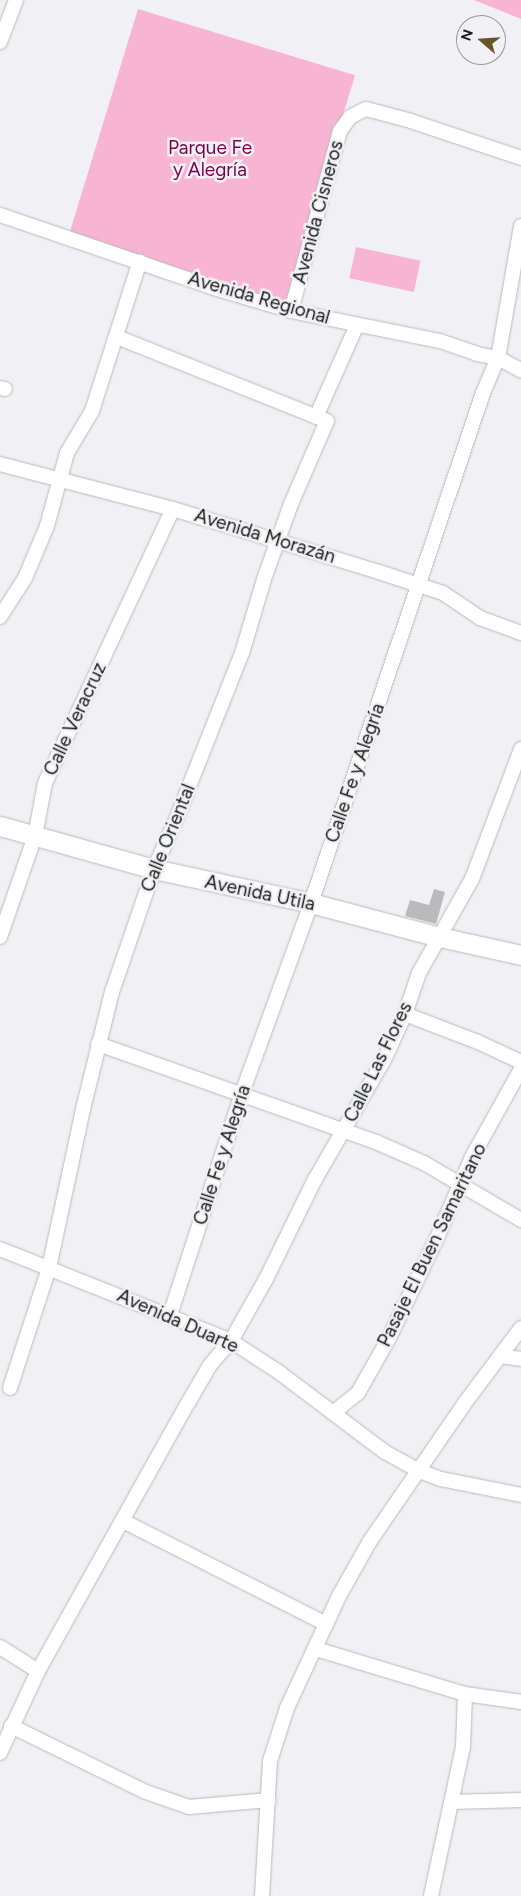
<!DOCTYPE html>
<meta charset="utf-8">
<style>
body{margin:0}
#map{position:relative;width:521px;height:1896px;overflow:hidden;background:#f1f1f5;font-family:Figtree,sans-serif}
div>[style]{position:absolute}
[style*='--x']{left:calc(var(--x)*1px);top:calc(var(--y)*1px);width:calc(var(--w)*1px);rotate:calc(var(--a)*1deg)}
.green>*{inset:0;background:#f8b5d3;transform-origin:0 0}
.building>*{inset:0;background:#bbb9bc}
.roads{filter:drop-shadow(0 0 1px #b8b9bc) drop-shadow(0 0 1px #b8b9bc)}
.street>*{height:14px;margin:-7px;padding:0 7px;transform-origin:7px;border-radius:7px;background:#fff}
.secondary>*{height:19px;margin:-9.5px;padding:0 9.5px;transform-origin:9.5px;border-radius:9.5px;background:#fff}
span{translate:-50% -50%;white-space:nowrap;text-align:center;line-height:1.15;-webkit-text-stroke:5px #f1f1f5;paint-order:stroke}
.park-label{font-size:19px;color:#76024b}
.street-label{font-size:19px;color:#1a1b1c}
.north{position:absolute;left:456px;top:15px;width:50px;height:50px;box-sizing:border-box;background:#f1f1f5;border:1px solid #9b9b9e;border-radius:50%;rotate:289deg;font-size:14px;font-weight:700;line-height:20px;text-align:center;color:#1a1b1c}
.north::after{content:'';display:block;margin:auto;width:18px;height:22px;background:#675624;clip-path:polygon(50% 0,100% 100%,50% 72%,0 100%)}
</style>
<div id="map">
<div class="green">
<i style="clip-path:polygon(474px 0,521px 0,521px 19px)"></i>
<i style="left:138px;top:9px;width:227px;height:238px;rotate:17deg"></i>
<i style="left:356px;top:247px;width:66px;height:32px;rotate:12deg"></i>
</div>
<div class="building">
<i style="clip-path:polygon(434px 889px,445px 892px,436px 924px,405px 916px,410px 900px,429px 905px)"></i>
</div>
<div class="roads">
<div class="street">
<i style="--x:0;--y:42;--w:45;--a:-69.1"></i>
<i style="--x:0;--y:215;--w:226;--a:18.8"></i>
<i style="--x:214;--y:288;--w:80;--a:16.6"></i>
<i style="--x:291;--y:311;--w:152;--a:11.4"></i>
<i style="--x:440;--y:341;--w:39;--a:19"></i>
<i style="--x:477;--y:354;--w:21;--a:11"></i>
<i style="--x:498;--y:358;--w:26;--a:28"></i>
<i style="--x:291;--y:311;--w:187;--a:-74.8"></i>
<i style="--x:340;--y:131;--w:17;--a:-54"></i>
<i style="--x:350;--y:117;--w:18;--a:-27"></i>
<i style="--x:366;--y:109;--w:47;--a:14.9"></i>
<i style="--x:411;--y:121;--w:116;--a:18.6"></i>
<i style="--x:0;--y:388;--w:5;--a:11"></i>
<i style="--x:316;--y:417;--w:101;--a:-66"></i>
<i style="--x:0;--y:464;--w:179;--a:14.6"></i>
<i style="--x:173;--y:509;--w:215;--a:17"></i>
<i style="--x:379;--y:572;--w:67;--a:18.2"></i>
<i style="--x:443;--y:593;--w:45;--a:34"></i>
<i style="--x:480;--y:618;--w:44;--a:20.1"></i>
<i style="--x:0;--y:617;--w:46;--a:-57.3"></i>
<i style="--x:25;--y:578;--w:56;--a:-67.1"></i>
<i style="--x:47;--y:526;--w:76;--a:-74.7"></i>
<i style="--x:67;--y:453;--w:49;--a:-59.2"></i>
<i style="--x:92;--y:411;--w:157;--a:-72.3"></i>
<i style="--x:0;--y:937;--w:107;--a:-70.9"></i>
<i style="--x:35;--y:836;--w:54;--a:-79.3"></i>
<i style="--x:45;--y:783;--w:302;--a:-65"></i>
<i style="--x:405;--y:1014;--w:78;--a:21"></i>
<i style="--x:478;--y:1042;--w:47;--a:24.9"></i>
<i style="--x:98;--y:1044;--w:295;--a:19.4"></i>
<i style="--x:376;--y:1142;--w:52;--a:23.6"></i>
<i style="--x:424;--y:1163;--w:113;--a:30.4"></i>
<i style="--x:0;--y:1249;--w:249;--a:21.7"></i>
<i style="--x:231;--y:1341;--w:59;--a:33.1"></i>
<i style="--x:280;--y:1373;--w:131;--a:37"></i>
<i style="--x:385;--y:1452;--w:37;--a:29"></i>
<i style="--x:417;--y:1470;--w:26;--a:21"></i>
<i style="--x:441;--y:1479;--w:82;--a:11.3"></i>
<i style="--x:170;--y:1315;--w:233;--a:-72"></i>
<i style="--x:242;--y:1093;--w:202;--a:-70"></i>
<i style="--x:311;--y:903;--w:538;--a:-71.36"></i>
<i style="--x:483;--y:393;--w:38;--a:-67"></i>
<i style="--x:498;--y:358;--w:134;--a:-80.1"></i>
<i style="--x:500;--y:1356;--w:21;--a:8"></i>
<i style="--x:10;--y:1388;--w:126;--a:-72"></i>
<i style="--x:49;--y:1268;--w:163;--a:-77.9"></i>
<i style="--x:83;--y:1109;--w:121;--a:-76.1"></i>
<i style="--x:112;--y:992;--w:130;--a:-71.1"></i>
<i style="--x:154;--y:869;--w:51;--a:-65.9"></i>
<i style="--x:175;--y:822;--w:182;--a:-68.4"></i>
<i style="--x:242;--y:653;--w:77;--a:-73.4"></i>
<i style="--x:264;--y:579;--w:80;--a:-70.2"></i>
<i style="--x:291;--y:504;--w:90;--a:-66.6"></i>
<i style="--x:327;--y:421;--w:226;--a:-158.2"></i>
<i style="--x:333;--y:1413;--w:32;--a:-39"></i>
<i style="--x:358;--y:1393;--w:63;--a:-60.6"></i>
<i style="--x:389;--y:1338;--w:111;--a:-64.4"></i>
<i style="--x:437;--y:1238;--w:88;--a:-66.6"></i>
<i style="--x:472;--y:1157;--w:101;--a:-60.9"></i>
<i style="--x:123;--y:1521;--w:228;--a:26.9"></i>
<i style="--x:0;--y:1647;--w:45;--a:32.3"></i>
<i style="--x:316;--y:1649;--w:156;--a:16.8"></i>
<i style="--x:465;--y:1694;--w:57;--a:8.1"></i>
<i style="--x:11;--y:1726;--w:150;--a:26.1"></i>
<i style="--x:146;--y:1792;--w:46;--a:19.2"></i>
<i style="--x:189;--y:1807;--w:80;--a:-5"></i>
<i style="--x:0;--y:1753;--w:90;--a:-65.1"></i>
<i style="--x:38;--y:1671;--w:307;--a:-60.8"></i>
<i style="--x:188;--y:1403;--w:44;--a:-59.9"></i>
<i style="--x:210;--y:1365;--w:32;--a:-49"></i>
<i style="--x:231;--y:1341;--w:71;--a:-60.6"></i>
<i style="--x:266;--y:1279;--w:109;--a:-63.9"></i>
<i style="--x:314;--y:1181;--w:140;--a:-60"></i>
<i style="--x:384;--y:1060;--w:51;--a:-65.5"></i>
<i style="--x:405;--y:1014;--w:43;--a:-71.1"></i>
<i style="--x:419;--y:973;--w:108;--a:-60.6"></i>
<i style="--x:472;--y:879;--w:139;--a:-69.3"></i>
<i style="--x:451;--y:1802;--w:70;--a:-1.6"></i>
<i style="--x:262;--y:1896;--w:135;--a:-86.6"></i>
<i style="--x:270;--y:1761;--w:56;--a:-72.2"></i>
<i style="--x:287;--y:1708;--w:123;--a:-65.1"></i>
<i style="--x:339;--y:1596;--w:63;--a:-60.6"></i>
<i style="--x:370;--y:1541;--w:166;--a:-55.5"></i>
<i style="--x:464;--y:1404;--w:95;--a:-53.1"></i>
<i style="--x:431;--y:1896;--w:152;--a:-77.9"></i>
<i style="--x:463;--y:1747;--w:53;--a:-87.8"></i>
</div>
<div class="secondary">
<i style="--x:0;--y:826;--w:160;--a:15.6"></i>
<i style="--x:154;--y:869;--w:161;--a:12.2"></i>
<i style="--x:311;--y:903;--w:133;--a:14.8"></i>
<i style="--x:440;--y:937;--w:83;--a:12.5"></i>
</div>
</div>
<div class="park-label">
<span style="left:210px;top:159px">Parque Fe<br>y Alegría</span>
</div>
<div class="street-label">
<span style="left:318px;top:212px;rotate:-75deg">Avenida Cisneros</span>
<span style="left:259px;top:298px;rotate:16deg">Avenida Regional</span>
<span style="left:265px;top:536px;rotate:17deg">Avenida Morazán</span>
<span style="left:75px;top:719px;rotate:-65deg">Calle Veracruz</span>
<span style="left:355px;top:773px;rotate:-71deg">Calle Fe y Alegría</span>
<span style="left:168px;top:838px;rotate:-68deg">Calle Oriental</span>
<span style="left:260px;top:893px;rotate:12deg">Avenida Utila</span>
<span style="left:378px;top:1062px;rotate:-64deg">Calle Las Flores</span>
<span style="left:222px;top:1155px;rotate:-72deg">Calle Fe y Alegría</span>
<span style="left:432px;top:1245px;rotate:-64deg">Pasaje El Buen Samaritano</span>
<span style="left:178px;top:1321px;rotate:24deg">Avenida Duarte</span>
</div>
<div class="north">N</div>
</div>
